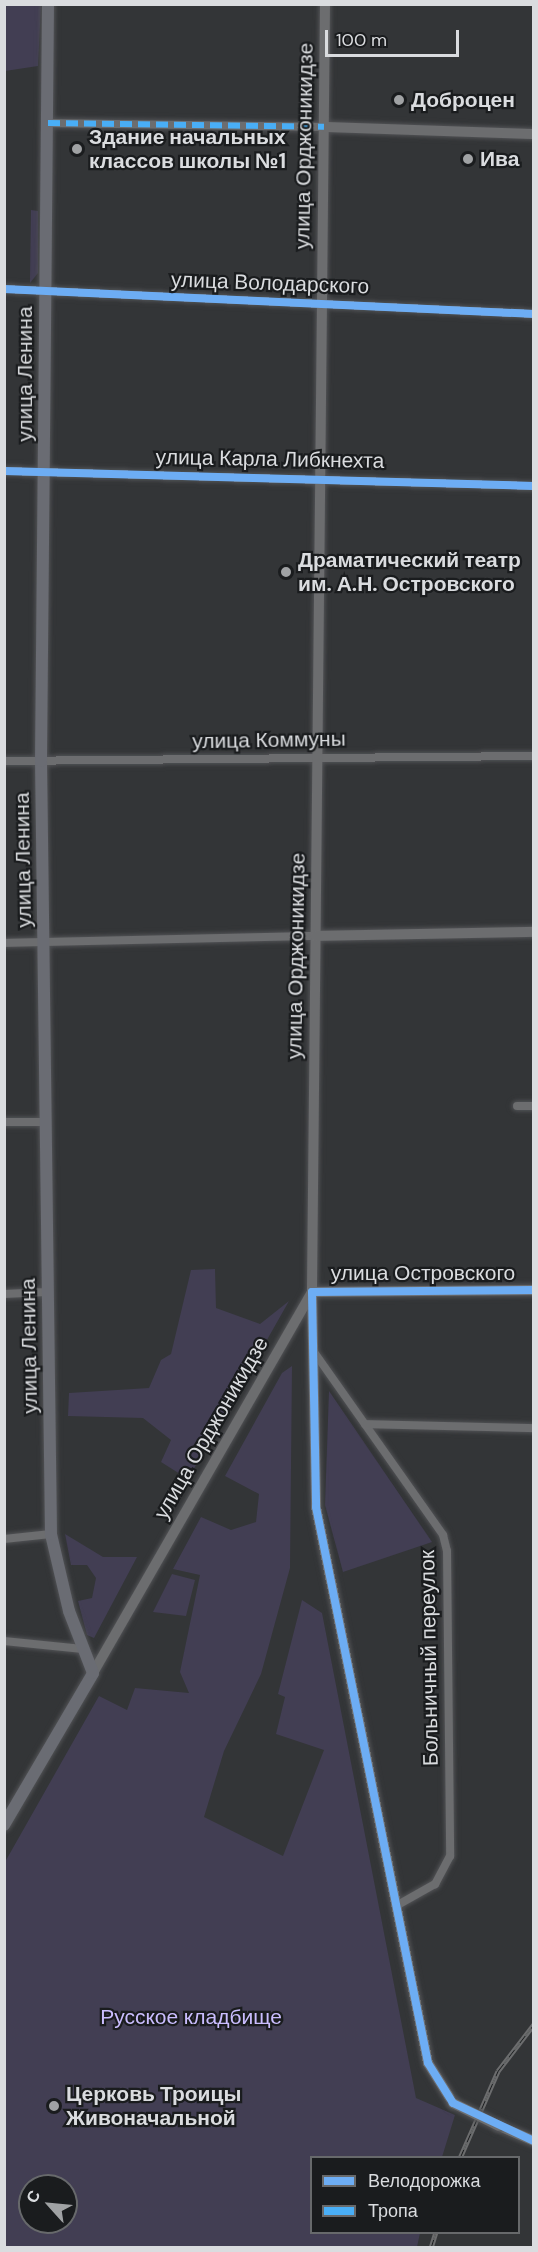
<!DOCTYPE html>
<meta charset="utf-8">
<style>
body{margin:0}
#map{position:relative;width:538px;height:2252px;overflow:hidden;background:#333537;font-family:"DM Sans",sans-serif}
div>[style]{position:absolute}
[style*='--x']{left:calc(var(--x)*1px);top:calc(var(--y)*1px);width:calc(var(--w)*1px);rotate:calc(var(--a)*1deg)}
.green>*{inset:0;background:#423e53}
.roads{filter:drop-shadow(0 0 2px #515255) drop-shadow(0 0 2px #515255)}
.street>*{height:8px;margin:-4px;padding:0 4px;transform-origin:4px;border-radius:4px;background:#6c6d6f}
.secondary>*{height:10px;margin:-5px;padding:0 5px;transform-origin:5px;border-radius:5px;background:#6c6d6f}
.primary>*{height:12px;margin:-6px;padding:0 6px;transform-origin:6px;border-radius:6px;background:#6a6c73}
.rail>*{height:5px;margin-top:-2.5px;transform-origin:0;background:repeating-linear-gradient(90deg,#1a1c1e 0 9px,#6c6d6e 0 18px);box-sizing:border-box;border-block:2px solid #6c6d6e}
.bridges{filter:drop-shadow(0 0 2px #515255) drop-shadow(0 0 2px #515255)}
.secondary-bridge>*{height:10px;margin:-5px;padding:0 5px;transform-origin:5px;border-radius:5px;background:#6c6d6f}
.quiet>*{height:6px;margin-top:-3px;transform-origin:0;background:repeating-linear-gradient(90deg,#49aef6 0 12px,transparent 0 18px)}
.cycleway>*{height:8px;margin:-4px;padding:0 4px;transform-origin:4px;border-radius:4px;background:#6dadf4}
.dots>*{width:16px;height:16px;translate:-50% -50%;box-sizing:border-box;border:3px solid #1a1c1e;border-radius:50%}
span{translate:-50% -50%;white-space:nowrap;text-align:center;line-height:1.15;-webkit-text-stroke:4.5px #1a1c1e;paint-order:stroke}
.poi-label{font-size:21px;color:#dadcdf;font-weight:700}
.left{translate:0 -50%;text-align:left}
.street-label{font-size:21px;color:#dadcdf}
.park-label{font-size:21px;color:#cabdfe}
.frame{position:absolute;inset:0;border:6px solid #dadcdf;pointer-events:none}
.legend{position:absolute;left:310px;top:2156px;width:210px;height:78px;box-sizing:border-box;background:#1a1c1e;border:2px solid #67696b;margin:0;padding:8px 10px;list-style:none;font-size:18px;color:#dadcdf}
.legend li{display:flex;align-items:center;gap:12px;height:30px}
.legend b{width:30px;border:2px solid #67696b}
.north{position:absolute;left:18px;top:2174px;width:60px;height:60px;box-sizing:border-box;background:#1a1c1e;border:2px solid #67696b;border-radius:50%;rotate:297deg;font-size:16px;font-weight:700;line-height:24px;text-align:center;color:#dadcdf}
.north::after{content:'';display:block;margin:auto;width:21px;height:27px;background:#a0a2a4;clip-path:polygon(50% 0,100% 100%,50% 72%,0 100%)}
.scale{position:absolute;left:325px;top:30px;width:134px;height:27px;box-sizing:border-box;border:3px solid #dadcdf;border-top:0;padding-left:8px;font-size:18px;line-height:21px;white-space:nowrap;color:#dadcdf;-webkit-text-stroke:4px #1a1c1e;paint-order:stroke}
</style>
<div id="map">
<div class="green">
<i style="clip-path:polygon(4px 5px,41px 5px,38px 66px,5px 71px)"></i>
<i style="clip-path:polygon(31px 210px,38px 211px,38px 273px,30px 283px)"></i>
<i style="clip-path:polygon(215px 1269px,216px 1308px,260px 1324px,289px 1301px,188px 1479px,161px 1462px,171px 1440px,143px 1418px,68px 1416px,69px 1393px,149px 1388px,161px 1360px,171px 1354px,191px 1270px)"></i>
<i style="clip-path:polygon(evenodd,292px 1366px,290px 1568px,261px 1674px,224px 1751px,204px 1817px,283px 1856px,324px 1750px,276px 1734px,285px 1697px,278px 1694px,302px 1600px,322px 1613px,416px 2098px,455px 2115px,442px 2157px,312px 2158px,312px 2232px,420px 2233px,417px 2247px,5px 2247px,5px 1862px,99px 1696px,127px 1710px,135px 1688px,189px 1693px,180px 1672px,200px 1575px,173px 1569px,201px 1517px,231px 1530px,256px 1522px,259px 1494px,225px 1476px,282px 1373px,292px 1366px,30px 2186px,66px 2186px,66px 2222px,30px 2222px,30px 2186px)"></i>
<i style="clip-path:polygon(329px 1391px,432px 1542px,343px 1572px,325px 1505px)"></i>
<i style="clip-path:polygon(65px 1534px,103px 1557px,137px 1557px,94px 1638px,87px 1635px,78px 1601px,92px 1598px,96px 1578px,87px 1565px,71px 1565px)"></i>
<i style="clip-path:polygon(172px 1574px,195px 1580px,186px 1616px,153px 1612px)"></i>
</div>
<div class="roads">
<div class="street">
<i style="--x:48;--y:123;--w:276;--a:0.8"></i>
<i style="--x:4;--y:289;--w:531;--a:2.7"></i>
<i style="--x:4;--y:471;--w:530;--a:1.62"></i>
<i style="--x:4;--y:761;--w:530;--a:-0.54"></i>
<i style="--x:4;--y:943;--w:312;--a:-1.3"></i>
<i style="--x:517;--y:1106;--w:17;--a:0"></i>
<i style="--x:4;--y:1122;--w:41;--a:0"></i>
<i style="--x:4;--y:1294;--w:43;--a:-2.7"></i>
<i style="--x:314;--y:1352;--w:224;--a:54.8"></i>
<i style="--x:443;--y:1535;--w:16;--a:76"></i>
<i style="--x:447;--y:1551;--w:305;--a:89.4"></i>
<i style="--x:450;--y:1856;--w:32;--a:118"></i>
<i style="--x:435;--y:1884;--w:45;--a:150.6"></i>
<i style="--x:365;--y:1424;--w:169;--a:1.4"></i>
<i style="--x:4;--y:1539;--w:47;--a:-6.1"></i>
<i style="--x:4;--y:1641;--w:79;--a:5.8"></i>
</div>
<div class="secondary">
<i style="--x:325;--y:4;--w:1288;--a:90.58"></i>
<i style="--x:312;--y:1292;--w:215;--a:88.9"></i>
<i style="--x:316;--y:1507;--w:567;--a:78.61"></i>
<i style="--x:428;--y:2063;--w:47;--a:58"></i>
<i style="--x:324;--y:127;--w:210;--a:1.9"></i>
<i style="--x:316;--y:936;--w:218;--a:-1.1"></i>
<i style="--x:312;--y:1292;--w:222;--a:-0.5"></i>
<i style="--x:93;--y:1673;--w:439;--a:-60.1"></i>
<i style="--x:499;--y:2126;--w:38;--a:23"></i>
</div>
<div class="primary">
<i style="--x:4;--y:1825;--w:176;--a:-59.6"></i>
<i style="--x:93;--y:1673;--w:66;--a:-111.2"></i>
<i style="--x:69;--y:1611;--w:79;--a:-103.2"></i>
<i style="--x:51;--y:1534;--w:773;--a:-90.74"></i>
<i style="--x:41;--y:761;--w:757;--a:-89.47"></i>
</div>
</div>
<div class="rail">
<i style="--x:460;--y:2158;--w:95;--a:-66.4"></i>
<i style="--x:498;--y:2071;--w:59;--a:-52.5"></i>
<i style="--x:431;--y:2248;--w:17;--a:-73"></i>
</div>
<div class="bridges">
<div class="secondary-bridge">
<i style="--x:453;--y:2103;--w:51;--a:26.6"></i>
</div>
</div>
<div class="quiet">
<i style="--x:48;--y:123;--w:276;--a:0.8"></i>
</div>
<div class="cycleway">
<i style="--x:4;--y:289;--w:531;--a:2.7"></i>
<i style="--x:4;--y:471;--w:530;--a:1.62"></i>
<i style="--x:534;--y:1290;--w:222;--a:179.5"></i>
<i style="--x:312;--y:1292;--w:215;--a:88.9"></i>
<i style="--x:316;--y:1507;--w:567;--a:78.61"></i>
<i style="--x:428;--y:2063;--w:47;--a:58"></i>
<i style="--x:453;--y:2103;--w:89;--a:25.1"></i>
</div>
<div class="dots">
<i style="left:399px;top:100px;background:#a0a2a4"></i>
<i style="left:77px;top:149px;background:#a0a2a4"></i>
<i style="left:468px;top:159px;background:#a0a2a4"></i>
<i style="left:286px;top:572px;background:#a0a2a4"></i>
<i style="left:54px;top:2106px;background:#a0a2a4"></i>
</div>
<div class="poi-label">
<span class="left" style="left:411px;top:100px">Доброцен</span>
<span class="left" style="left:89px;top:149px">Здание начальных<br>классов школы №1</span>
<span class="left" style="left:480px;top:159px">Ива</span>
<span class="left" style="left:298px;top:572px">Драматический театр<br>им. А.Н. Островского</span>
<span class="left" style="left:66px;top:2106px">Церковь Троицы<br>Живоначальной</span>
</div>
<div class="street-label">
<span style="left:304px;top:146px;rotate:-89deg">улица Орджоникидзе</span>
<span style="left:270px;top:283px;rotate:2deg">улица Володарского</span>
<span style="left:25px;top:374px;rotate:-90deg">улица Ленина</span>
<span style="left:270px;top:459px;rotate:1deg">улица Карла Либкнехта</span>
<span style="left:269px;top:740px;rotate:-1deg">улица Коммуны</span>
<span style="left:23px;top:860px;rotate:-91deg">улица Ленина</span>
<span style="left:296px;top:956px;rotate:-89deg">улица Орджоникидзе</span>
<span style="left:423px;top:1273px">улица Островского</span>
<span style="left:29px;top:1346px;rotate:-91deg">улица Ленина</span>
<span style="left:211px;top:1428px;rotate:-60deg">улица Орджоникидзе</span>
<span style="left:429px;top:1658px;rotate:-91deg">Больничный переулок</span>
</div>
<div class="park-label">
<span style="left:191px;top:2017px">Русское кладбище</span>
</div>
<div class="frame"></div>
<ul class="legend">
<li><b style="height:8px;background:#6dadf4"></b>Велодорожка</li>
<li><b style="height:8px;background:#49aef6"></b>Тропа</li>
</ul>
<div class="north">С</div>
<div class="scale">100 m</div>
</div>
